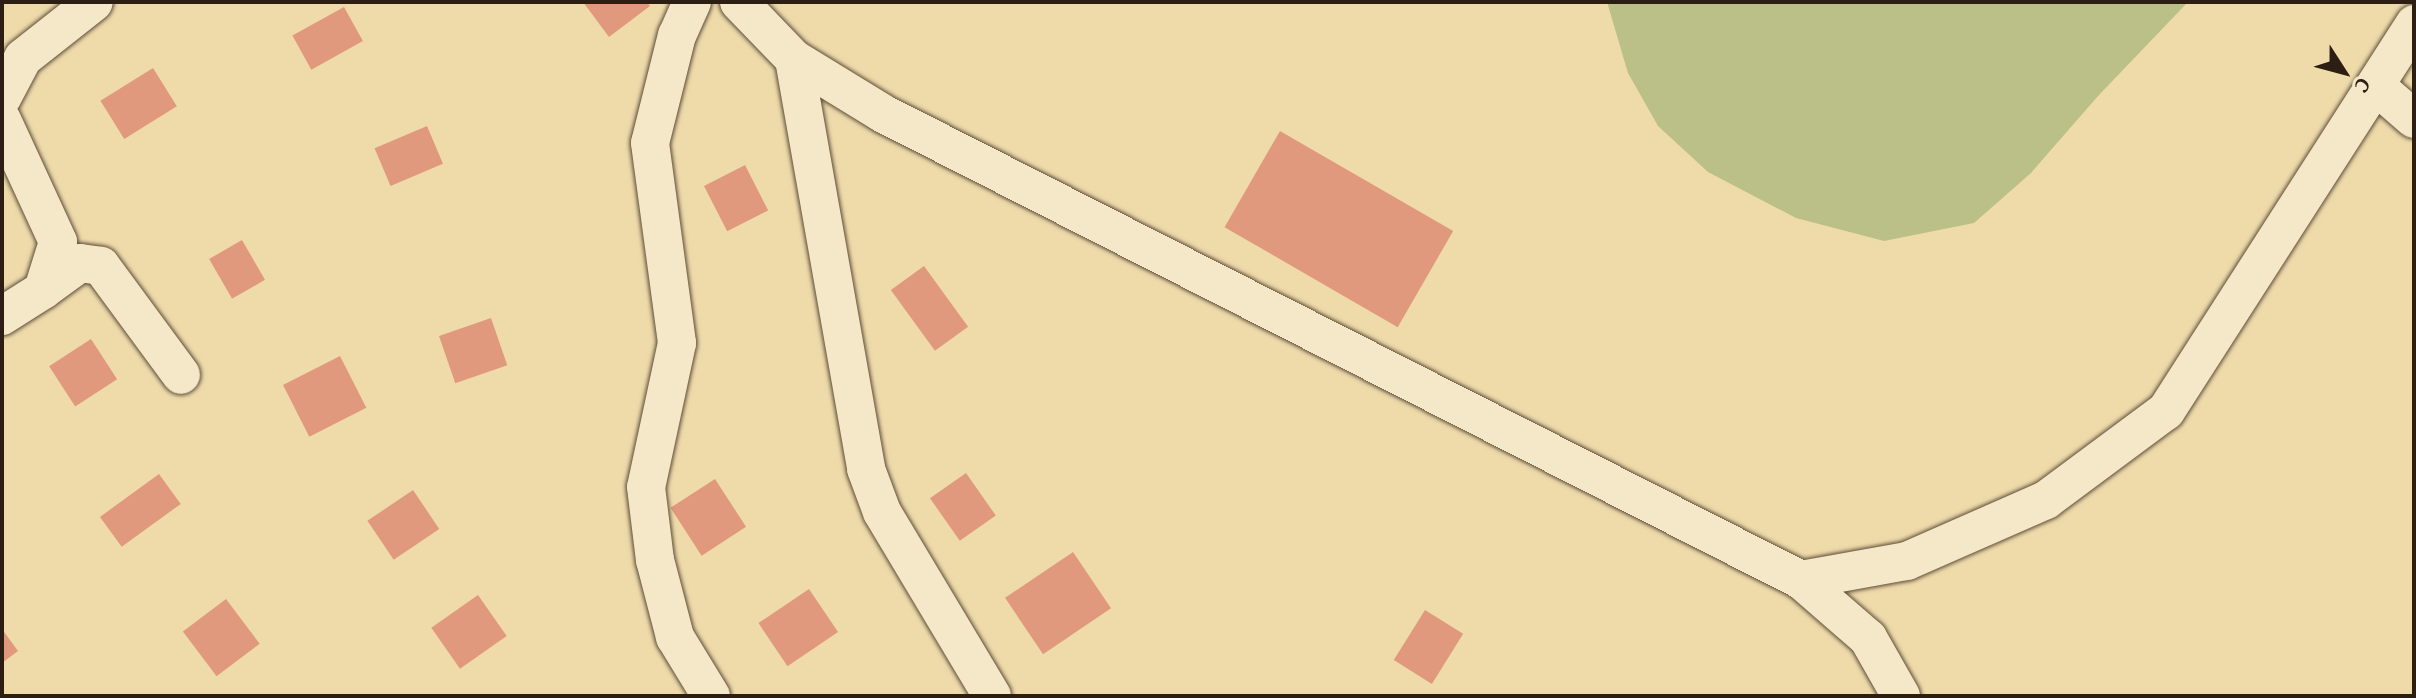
<!DOCTYPE html>
<meta charset="utf-8">
<style>
body{margin:0}
#map{position:relative;width:2416px;height:698px;overflow:hidden;background:#efdbaa;font-family:"Gentium Book Plus",serif}
div>[style]{position:absolute}
[style*='--x']{left:calc(var(--x)*1px);top:calc(var(--y)*1px);width:calc(var(--w)*1px);rotate:calc(var(--a)*1deg)}
.green>*{inset:0;background:#bac087}
.building>*{inset:0;background:#e1997e;transform-origin:0 0}
.roads{filter:drop-shadow(0 0 2px #5e4d3a) drop-shadow(0 0 2px #5e4d3a)}
.minor>*{height:38px;margin:-19px;padding:0 19px;transform-origin:19px;border-radius:19px;background:#f5e8c8}
span{translate:-50% -50%;white-space:nowrap;text-align:center;line-height:1.15;-webkit-text-stroke:8px #f5e8c8;paint-order:stroke}
.frame{position:absolute;inset:0;border:4px solid #2d1e14;pointer-events:none}
.north{position:absolute;left:2304px;top:32px;width:80px;height:80px;-webkit-text-stroke:6px #f5e8c8;paint-order:stroke;rotate:126deg;font-size:22px;font-weight:700;line-height:32px;text-align:center;color:#2d1e14}
.north::after{content:'';display:block;margin:auto;width:28px;height:36px;background:#2d1e14;clip-path:polygon(50% 0,100% 100%,50% 72%,0 100%)}
</style>
<div id="map">
<div class="green">
<i style="clip-path:polygon(1607px 2px,2188px 2px,2098px 96px,2031px 173px,1974px 223px,1884px 241px,1796px 218px,1708px 172px,1658px 126px,1628px 73px)"></i>
</div>
<div class="building">
<i style="clip-path:polygon(583px 2px,647px 2px,650px 6px,609px 37px)"></i>
<i style="left:344px;top:7px;width:39px;height:59px;rotate:61deg"></i>
<i style="left:153px;top:68px;width:45px;height:62px;rotate:58deg"></i>
<i style="left:427px;top:126px;width:41px;height:57px;rotate:67deg"></i>
<i style="left:1280px;top:131px;width:200px;height:111px;rotate:30deg"></i>
<i style="left:745px;top:165px;width:51px;height:46px;rotate:63deg"></i>
<i style="left:242px;top:240px;width:46px;height:38px;rotate:60deg"></i>
<i style="left:924px;top:266px;width:75px;height:41px;rotate:54deg"></i>
<i style="left:491px;top:318px;width:50px;height:55px;rotate:71deg"></i>
<i style="left:91px;top:339px;width:48px;height:50px;rotate:57deg"></i>
<i style="left:340px;top:356px;width:58px;height:64px;rotate:63deg"></i>
<i style="left:966px;top:473px;width:52px;height:44px;rotate:55deg"></i>
<i style="left:159px;top:474px;width:37px;height:73px;rotate:54deg"></i>
<i style="left:715px;top:479px;width:57px;height:53px;rotate:57deg"></i>
<i style="left:413px;top:490px;width:47px;height:55px;rotate:56deg"></i>
<i style="left:1073px;top:552px;width:68px;height:82px;rotate:56deg"></i>
<i style="left:809px;top:589px;width:52px;height:61px;rotate:56deg"></i>
<i style="left:478px;top:595px;width:50px;height:57px;rotate:55deg"></i>
<i style="left:226px;top:599px;width:56px;height:54px;rotate:53deg"></i>
<i style="left:1425px;top:610px;width:45px;height:59px;rotate:32deg"></i>
<i style="clip-path:polygon(2px 629px,18px 651px,2px 663px)"></i>
</div>
<div class="roads">
<div class="minor">
<i style="--x:692;--y:2;--w:36;--a:114"></i>
<i style="--x:677;--y:35;--w:111;--a:104"></i>
<i style="--x:650;--y:143;--w:202;--a:82.3"></i>
<i style="--x:677;--y:343;--w:147;--a:102.1"></i>
<i style="--x:646;--y:487;--w:74;--a:83"></i>
<i style="--x:655;--y:560;--w:80;--a:75.4"></i>
<i style="--x:675;--y:637;--w:69;--a:58.6"></i>
<i style="--x:739;--y:2;--w:79;--a:46"></i>
<i style="--x:794;--y:59;--w:103;--a:31.5"></i>
<i style="--x:882;--y:113;--w:1031;--a:26.94"></i>
<i style="--x:1801;--y:580;--w:89;--a:40.9"></i>
<i style="--x:1868;--y:638;--w:67;--a:60.4"></i>
<i style="--x:794;--y:59;--w:416;--a:80"></i>
<i style="--x:866;--y:469;--w:46;--a:69.6"></i>
<i style="--x:882;--y:512;--w:214;--a:59.1"></i>
<i style="--x:2376;--y:86;--w:50;--a:41"></i>
<i style="--x:2;--y:98;--w:45;--a:-62.3"></i>
<i style="--x:23;--y:58;--w:90;--a:-38.3"></i>
<i style="--x:2;--y:120;--w:134;--a:65.3"></i>
<i style="--x:58;--y:242;--w:50;--a:107.4"></i>
<i style="--x:43;--y:290;--w:49;--a:147.6"></i>
<i style="--x:43;--y:290;--w:46;--a:-36.1"></i>
<i style="--x:80;--y:263;--w:21;--a:8"></i>
<i style="--x:101;--y:266;--w:135;--a:53.7"></i>
<i style="--x:1801;--y:580;--w:108;--a:-10.2"></i>
<i style="--x:1907;--y:561;--w:152;--a:-23.7"></i>
<i style="--x:2046;--y:500;--w:149;--a:-36.6"></i>
<i style="--x:2166;--y:411;--w:460;--a:-57.3"></i>
</div>
</div>
<div class="frame"></div>
<div class="north">С</div>
</div>
